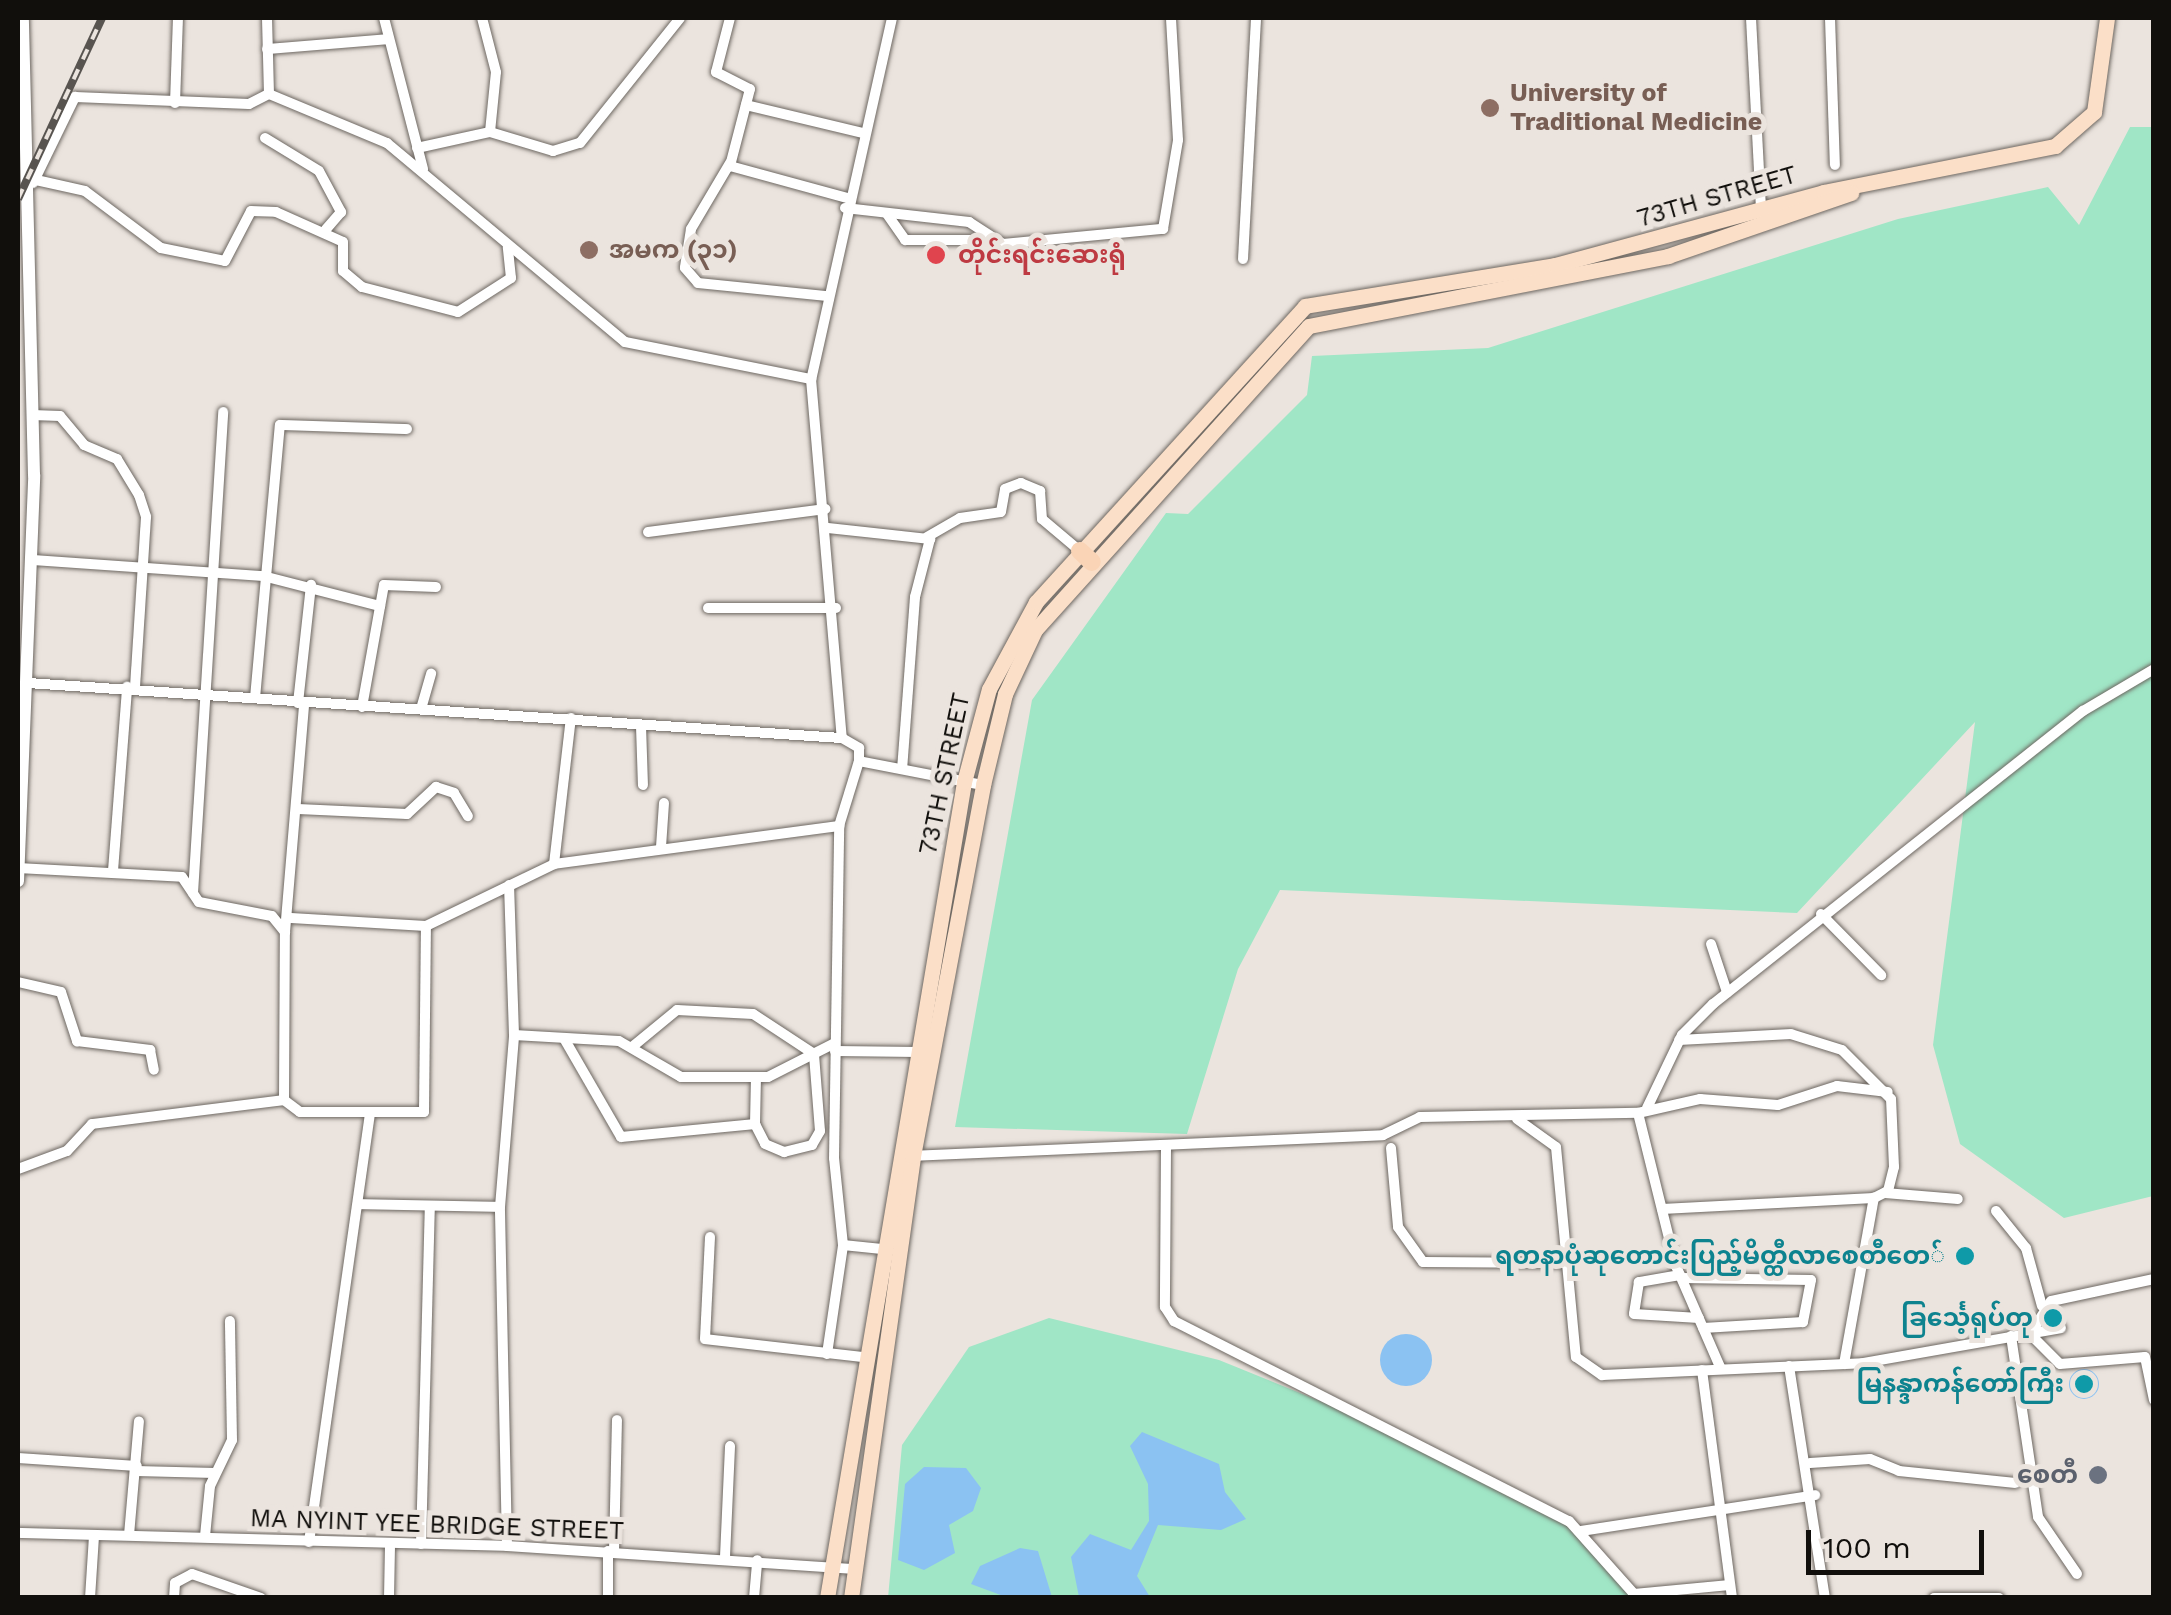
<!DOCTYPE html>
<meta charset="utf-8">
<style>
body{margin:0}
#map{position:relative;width:2171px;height:1615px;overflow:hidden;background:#ebe4de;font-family:"Work Sans","Noto Sans Myanmar",sans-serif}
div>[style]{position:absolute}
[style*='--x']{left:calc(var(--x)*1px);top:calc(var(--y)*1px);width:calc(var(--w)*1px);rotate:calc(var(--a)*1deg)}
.green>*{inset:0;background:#a0e6c6}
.water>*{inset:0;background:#8bc2f2}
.round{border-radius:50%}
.roads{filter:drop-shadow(0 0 2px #6d6761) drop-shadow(0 0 2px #6d6761)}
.minor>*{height:10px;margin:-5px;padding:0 5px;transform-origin:5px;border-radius:5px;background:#fff}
.tertiary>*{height:12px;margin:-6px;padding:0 6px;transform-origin:6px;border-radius:6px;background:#fff}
.primary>*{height:15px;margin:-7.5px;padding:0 7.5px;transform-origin:7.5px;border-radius:7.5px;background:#fbdfc8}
.trunk>*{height:18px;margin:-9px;padding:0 9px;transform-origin:9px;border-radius:9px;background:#fad4b6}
.rail>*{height:8px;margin-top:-4px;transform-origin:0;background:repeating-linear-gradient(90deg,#ebe4de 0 11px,#585450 0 22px);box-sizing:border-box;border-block:2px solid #585450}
.dots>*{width:28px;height:28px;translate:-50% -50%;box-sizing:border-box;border:5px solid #ebe4de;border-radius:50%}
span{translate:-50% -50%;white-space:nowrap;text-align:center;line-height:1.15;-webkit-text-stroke:10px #ebe4de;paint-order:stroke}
.education-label{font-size:25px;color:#785e54;font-weight:700}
.left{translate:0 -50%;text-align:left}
.street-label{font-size:25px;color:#110f0c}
.health-label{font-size:25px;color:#be3a42;font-weight:700}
.culture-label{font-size:25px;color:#0d838f;font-weight:700}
.right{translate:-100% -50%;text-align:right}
.worship-label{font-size:25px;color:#5b616d;font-weight:700}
.frame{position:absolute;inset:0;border:20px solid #110f0c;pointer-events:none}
.scale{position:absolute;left:1806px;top:1530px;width:178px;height:45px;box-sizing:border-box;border:5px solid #110f0c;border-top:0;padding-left:12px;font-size:30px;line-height:35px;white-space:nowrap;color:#110f0c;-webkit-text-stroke:8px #ebe4de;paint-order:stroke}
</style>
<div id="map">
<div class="green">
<i style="clip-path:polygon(2130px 127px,2153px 127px,2153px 1196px,2064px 1218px,1960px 1144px,1933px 1045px,1975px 722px,1797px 913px,1280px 890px,1238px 969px,1187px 1134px,955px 1127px,1032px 700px,1166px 513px,1188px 514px,1307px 395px,1312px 356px,1488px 348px,1898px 219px,2048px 187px,2079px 225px)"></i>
<i style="clip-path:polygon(1049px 1318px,1219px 1360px,1401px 1434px,1569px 1522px,1634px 1598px,888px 1598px,902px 1445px,969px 1347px)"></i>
</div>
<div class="water">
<i class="round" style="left:1380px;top:1334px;width:52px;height:52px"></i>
<i class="round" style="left:2069px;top:1369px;width:30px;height:30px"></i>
<i style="clip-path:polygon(1142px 1432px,1219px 1464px,1225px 1492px,1246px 1519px,1221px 1530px,1158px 1525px,1137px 1576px,1150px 1597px,1079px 1597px,1071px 1557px,1090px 1534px,1131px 1550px,1149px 1521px,1148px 1484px,1130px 1446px)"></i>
<i style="clip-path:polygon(924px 1467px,966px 1468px,981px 1488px,973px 1511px,949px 1525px,955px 1553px,924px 1570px,898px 1560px,905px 1484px)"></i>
<i style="clip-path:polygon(1020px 1548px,1038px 1551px,1052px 1597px,1006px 1597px,971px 1584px,980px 1566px)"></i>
</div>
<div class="roads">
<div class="minor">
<i style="--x:267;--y:18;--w:76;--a:88.5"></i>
<i style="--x:269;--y:94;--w:128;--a:22.6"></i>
<i style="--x:387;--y:143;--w:310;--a:39.9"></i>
<i style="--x:625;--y:342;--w:190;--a:11.3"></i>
<i style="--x:384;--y:18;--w:156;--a:75.5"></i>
<i style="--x:730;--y:18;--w:56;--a:104.5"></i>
<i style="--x:716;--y:72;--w:38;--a:27"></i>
<i style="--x:750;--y:89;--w:80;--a:104.6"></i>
<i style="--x:730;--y:166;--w:121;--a:15.3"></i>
<i style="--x:892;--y:18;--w:370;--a:102.6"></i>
<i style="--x:811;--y:379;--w:360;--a:85.1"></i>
<i style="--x:842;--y:738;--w:20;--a:30"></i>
<i style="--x:859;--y:748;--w:13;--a:90"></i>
<i style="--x:859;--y:761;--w:126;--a:11"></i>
<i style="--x:1751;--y:18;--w:193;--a:87"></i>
<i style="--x:1830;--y:18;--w:147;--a:88.1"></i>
<i style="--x:267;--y:49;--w:121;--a:-4.7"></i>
<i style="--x:175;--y:103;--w:85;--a:-88"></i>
<i style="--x:746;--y:105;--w:120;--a:13.5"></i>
<i style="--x:490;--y:132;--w:66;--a:16.8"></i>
<i style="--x:553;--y:151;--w:28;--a:-17"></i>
<i style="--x:580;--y:143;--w:160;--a:-51.3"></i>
<i style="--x:265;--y:138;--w:63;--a:31.4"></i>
<i style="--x:319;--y:171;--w:47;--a:61.8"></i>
<i style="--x:341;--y:212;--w:23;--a:131"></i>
<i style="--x:417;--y:148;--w:75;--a:-12.4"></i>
<i style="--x:490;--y:132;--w:60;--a:-84.3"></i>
<i style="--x:496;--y:72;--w:56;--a:-104.5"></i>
<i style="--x:730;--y:163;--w:77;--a:120.6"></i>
<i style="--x:691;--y:229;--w:39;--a:99"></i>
<i style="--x:685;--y:268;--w:20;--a:49"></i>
<i style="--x:698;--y:283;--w:130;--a:5.8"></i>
<i style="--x:36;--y:180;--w:50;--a:12.7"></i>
<i style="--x:85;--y:191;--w:95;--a:36.9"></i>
<i style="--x:161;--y:248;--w:65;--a:11.5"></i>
<i style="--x:225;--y:261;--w:56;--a:-62.5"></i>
<i style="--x:251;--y:211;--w:25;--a:2"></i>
<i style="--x:276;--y:212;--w:73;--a:24.1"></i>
<i style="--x:343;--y:242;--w:29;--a:90"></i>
<i style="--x:343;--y:271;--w:25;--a:40"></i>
<i style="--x:362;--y:287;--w:99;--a:14.6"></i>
<i style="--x:458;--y:312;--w:63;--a:-32.7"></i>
<i style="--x:511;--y:278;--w:31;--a:-96"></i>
<i style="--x:33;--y:183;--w:96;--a:-64"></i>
<i style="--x:75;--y:97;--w:174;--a:2.3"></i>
<i style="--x:249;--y:104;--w:22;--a:-27"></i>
<i style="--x:845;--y:208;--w:125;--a:6.4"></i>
<i style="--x:969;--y:222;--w:40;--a:32.9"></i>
<i style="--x:1003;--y:244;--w:161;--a:-5.4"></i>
<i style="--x:1163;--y:229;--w:90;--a:-80.4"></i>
<i style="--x:1178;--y:140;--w:122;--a:-93.3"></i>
<i style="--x:887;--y:214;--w:32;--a:55"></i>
<i style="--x:905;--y:240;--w:84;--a:0"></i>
<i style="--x:1243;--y:259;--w:241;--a:-86.9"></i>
<i style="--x:32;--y:415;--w:28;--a:2"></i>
<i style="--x:60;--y:416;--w:38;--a:50"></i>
<i style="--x:84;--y:445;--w:36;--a:23"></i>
<i style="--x:117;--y:459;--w:42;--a:58.6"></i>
<i style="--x:139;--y:495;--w:23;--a:72"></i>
<i style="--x:146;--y:517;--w:171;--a:93.7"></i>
<i style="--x:828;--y:528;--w:103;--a:6.2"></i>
<i style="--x:930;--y:539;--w:60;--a:104.5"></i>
<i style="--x:915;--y:597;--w:172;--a:94.3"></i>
<i style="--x:648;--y:532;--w:179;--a:-7.4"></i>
<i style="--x:927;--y:537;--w:38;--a:-30"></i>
<i style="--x:960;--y:518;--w:41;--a:-8.3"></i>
<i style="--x:1001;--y:512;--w:23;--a:-80"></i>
<i style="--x:1005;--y:489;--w:17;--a:-21"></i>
<i style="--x:1021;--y:483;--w:21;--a:23"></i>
<i style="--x:1040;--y:491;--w:28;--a:86"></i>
<i style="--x:1042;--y:519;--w:50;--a:40.1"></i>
<i style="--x:33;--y:560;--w:231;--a:4"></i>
<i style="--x:263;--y:576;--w:121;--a:14.4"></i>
<i style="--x:708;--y:608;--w:128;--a:0"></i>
<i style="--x:28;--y:683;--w:816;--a:3.87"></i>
<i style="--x:255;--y:698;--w:274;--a:-84.8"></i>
<i style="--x:280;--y:425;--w:127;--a:1.8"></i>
<i style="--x:298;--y:703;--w:119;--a:-83.7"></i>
<i style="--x:362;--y:707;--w:124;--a:-79.8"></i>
<i style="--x:384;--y:585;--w:52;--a:2.2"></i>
<i style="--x:421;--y:709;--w:37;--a:-74"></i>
<i style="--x:641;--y:726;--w:59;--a:88.1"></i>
<i style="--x:298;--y:809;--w:109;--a:2.6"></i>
<i style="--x:407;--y:814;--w:40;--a:-43"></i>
<i style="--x:436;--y:787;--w:19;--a:18"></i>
<i style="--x:454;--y:793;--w:27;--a:59"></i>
<i style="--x:661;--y:847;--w:44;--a:-86.1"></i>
<i style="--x:554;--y:864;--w:147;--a:-83.4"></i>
<i style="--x:18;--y:868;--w:164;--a:3.1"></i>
<i style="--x:182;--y:877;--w:30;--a:56"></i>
<i style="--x:199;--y:902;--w:74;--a:10.9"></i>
<i style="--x:272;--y:916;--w:21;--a:51"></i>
<i style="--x:113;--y:871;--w:185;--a:-85.6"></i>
<i style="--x:193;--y:893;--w:482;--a:-86.4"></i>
<i style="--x:1821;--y:914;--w:86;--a:45.5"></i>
<i style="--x:291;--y:918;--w:135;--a:3.4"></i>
<i style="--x:426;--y:926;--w:142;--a:-25.8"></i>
<i style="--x:554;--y:864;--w:288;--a:-7.6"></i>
<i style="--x:839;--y:826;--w:68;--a:-72.9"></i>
<i style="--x:1711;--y:944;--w:51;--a:71.6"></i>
<i style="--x:18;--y:982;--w:44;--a:13.1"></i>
<i style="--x:61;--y:992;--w:52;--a:71.9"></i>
<i style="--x:77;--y:1041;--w:74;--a:7"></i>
<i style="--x:150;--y:1050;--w:20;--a:79"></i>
<i style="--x:514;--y:1035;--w:105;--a:3.3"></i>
<i style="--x:619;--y:1041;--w:72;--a:30.1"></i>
<i style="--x:681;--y:1077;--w:87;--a:0"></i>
<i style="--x:768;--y:1077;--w:75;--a:-26.9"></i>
<i style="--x:565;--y:1040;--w:112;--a:60"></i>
<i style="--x:621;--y:1137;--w:135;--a:-5.5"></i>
<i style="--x:755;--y:1124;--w:22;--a:63"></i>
<i style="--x:765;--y:1144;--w:21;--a:23"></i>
<i style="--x:784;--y:1152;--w:29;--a:-14"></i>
<i style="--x:812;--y:1145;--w:16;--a:-60"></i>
<i style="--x:820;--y:1131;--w:77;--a:-94.5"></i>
<i style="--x:814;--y:1054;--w:73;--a:-146.7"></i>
<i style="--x:753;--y:1014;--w:76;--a:-177"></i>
<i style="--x:677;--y:1010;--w:58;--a:140.6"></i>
<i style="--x:835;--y:1051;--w:83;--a:0.7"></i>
<i style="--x:284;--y:1100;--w:20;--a:37"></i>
<i style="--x:300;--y:1112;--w:124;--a:0"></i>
<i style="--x:424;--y:1112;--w:186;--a:-89.4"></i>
<i style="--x:1647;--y:1108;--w:81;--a:-64.4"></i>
<i style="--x:1682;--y:1035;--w:44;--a:-45"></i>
<i style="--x:1713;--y:1004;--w:472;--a:-38.4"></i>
<i style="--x:2083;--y:711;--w:82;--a:-30.6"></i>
<i style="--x:1638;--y:1113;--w:158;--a:76.1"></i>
<i style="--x:1676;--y:1266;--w:112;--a:66.4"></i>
<i style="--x:1517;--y:1119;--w:48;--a:35.7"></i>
<i style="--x:1556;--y:1147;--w:211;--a:84.6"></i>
<i style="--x:1576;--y:1357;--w:32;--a:35"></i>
<i style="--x:1602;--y:1375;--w:261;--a:-2.6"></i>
<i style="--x:1863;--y:1363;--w:201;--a:-10"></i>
<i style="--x:755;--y:1124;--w:47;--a:-88.8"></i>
<i style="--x:1166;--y:1148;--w:159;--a:90.4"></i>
<i style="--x:1165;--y:1307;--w:17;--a:57"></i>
<i style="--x:1174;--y:1321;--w:443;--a:26.9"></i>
<i style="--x:1569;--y:1521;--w:98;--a:48.3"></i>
<i style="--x:1634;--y:1594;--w:96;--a:-5.4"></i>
<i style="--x:1391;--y:1148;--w:79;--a:84.9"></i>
<i style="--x:1398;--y:1227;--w:43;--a:54.5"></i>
<i style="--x:1423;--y:1262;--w:142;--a:0.4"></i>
<i style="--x:910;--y:1156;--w:473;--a:-2.5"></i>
<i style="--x:1383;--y:1135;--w:41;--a:-25.9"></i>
<i style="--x:1420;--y:1117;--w:218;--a:-1.1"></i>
<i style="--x:1638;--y:1113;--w:64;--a:-12.7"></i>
<i style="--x:1700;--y:1099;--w:78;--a:4.4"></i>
<i style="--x:1778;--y:1105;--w:62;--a:-17.9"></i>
<i style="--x:1837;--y:1086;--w:51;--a:6.7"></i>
<i style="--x:18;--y:1169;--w:52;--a:-20.2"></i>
<i style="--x:67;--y:1151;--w:37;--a:-47"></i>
<i style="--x:92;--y:1124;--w:193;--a:-7.1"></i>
<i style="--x:284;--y:1100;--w:168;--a:-89.7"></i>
<i style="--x:285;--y:932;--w:229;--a:-85.2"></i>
<i style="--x:1885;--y:1193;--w:73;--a:4.7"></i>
<i style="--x:358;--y:1204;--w:142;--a:1.2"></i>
<i style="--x:1662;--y:1209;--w:212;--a:-3"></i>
<i style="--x:1874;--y:1198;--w:16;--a:-27"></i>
<i style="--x:1888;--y:1191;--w:25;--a:-76"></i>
<i style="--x:1894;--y:1167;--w:68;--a:-92.5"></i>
<i style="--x:1891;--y:1099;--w:69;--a:-135"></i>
<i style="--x:1842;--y:1050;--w:53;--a:-162.6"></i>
<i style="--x:1791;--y:1034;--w:112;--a:176.9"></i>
<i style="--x:1996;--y:1211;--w:48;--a:51"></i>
<i style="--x:2026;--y:1248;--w:60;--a:74.6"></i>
<i style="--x:710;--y:1237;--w:102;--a:92.8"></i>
<i style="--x:705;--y:1339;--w:160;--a:6.5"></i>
<i style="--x:843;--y:1245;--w:39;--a:6"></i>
<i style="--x:1680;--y:1275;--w:42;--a:170.3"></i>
<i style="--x:1639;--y:1282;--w:32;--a:99"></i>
<i style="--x:1634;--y:1314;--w:65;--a:3.5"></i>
<i style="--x:1682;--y:1278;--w:129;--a:0.9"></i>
<i style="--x:1811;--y:1280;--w:43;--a:100.8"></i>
<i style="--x:1803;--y:1322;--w:100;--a:176.6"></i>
<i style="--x:2154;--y:1279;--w:105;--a:167.9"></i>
<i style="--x:2051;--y:1301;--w:39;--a:122"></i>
<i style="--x:2030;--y:1334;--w:42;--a:45"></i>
<i style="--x:2060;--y:1364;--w:85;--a:-4.7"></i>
<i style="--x:2145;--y:1357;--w:44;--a:78.2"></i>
<i style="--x:2011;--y:1336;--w:183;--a:81.5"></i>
<i style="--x:2038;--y:1517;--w:69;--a:55.6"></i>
<i style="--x:827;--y:1354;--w:110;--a:-81.6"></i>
<i style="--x:843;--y:1245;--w:87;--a:-95.9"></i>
<i style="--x:834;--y:1158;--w:332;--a:-89.1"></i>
<i style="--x:1844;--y:1364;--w:169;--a:-79.8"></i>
<i style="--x:1789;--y:1366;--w:235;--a:81.2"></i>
<i style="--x:1702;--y:1370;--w:230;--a:82.5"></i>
<i style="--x:18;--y:1458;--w:119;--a:3.8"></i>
<i style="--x:1810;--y:1463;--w:60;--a:-3.8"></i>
<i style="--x:1870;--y:1459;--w:31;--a:22"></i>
<i style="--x:1899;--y:1471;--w:117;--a:5.9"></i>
<i style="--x:136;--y:1471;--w:79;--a:1.5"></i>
<i style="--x:1581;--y:1531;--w:237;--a:-8.7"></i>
<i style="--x:18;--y:1533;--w:489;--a:1.5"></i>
<i style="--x:507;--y:1546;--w:349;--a:3.8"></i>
<i style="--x:129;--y:1535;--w:114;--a:-85"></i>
<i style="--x:205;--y:1536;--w:50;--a:-84.3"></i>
<i style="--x:210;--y:1486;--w:51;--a:-64.4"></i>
<i style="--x:232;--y:1440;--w:119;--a:-91"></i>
<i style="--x:309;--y:1542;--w:431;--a:-81.9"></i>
<i style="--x:421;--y:1544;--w:336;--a:-88.5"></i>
<i style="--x:507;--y:1546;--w:339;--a:-91.2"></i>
<i style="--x:500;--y:1207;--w:173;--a:-85.3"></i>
<i style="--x:514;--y:1035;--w:150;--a:-91.9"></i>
<i style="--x:608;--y:1551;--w:47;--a:90"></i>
<i style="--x:614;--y:1551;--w:131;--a:-88.7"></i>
<i style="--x:725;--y:1557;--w:111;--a:-87.4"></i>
<i style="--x:90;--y:1598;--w:62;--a:-86.3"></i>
<i style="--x:174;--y:1598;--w:15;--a:-86"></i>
<i style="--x:175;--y:1583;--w:19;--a:-28"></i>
<i style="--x:192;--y:1574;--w:73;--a:19.2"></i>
<i style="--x:389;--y:1598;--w:53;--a:-88.9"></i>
<i style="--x:754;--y:1598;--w:38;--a:-85"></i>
<i style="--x:1934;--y:1598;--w:65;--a:0"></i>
</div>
<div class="tertiary">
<i style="--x:18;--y:881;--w:406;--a:-87.7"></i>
<i style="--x:34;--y:475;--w:457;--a:-91.4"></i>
</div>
<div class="primary">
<i style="--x:827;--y:1598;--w:827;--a:-80.47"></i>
<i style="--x:964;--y:782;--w:96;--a:-75"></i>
<i style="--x:989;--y:689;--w:99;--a:-61.6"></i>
<i style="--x:1036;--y:602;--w:400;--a:-47.7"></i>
<i style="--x:1305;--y:306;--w:253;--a:-9.3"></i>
<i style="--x:1555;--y:265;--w:278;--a:-15.2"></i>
<i style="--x:1823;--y:192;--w:237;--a:-11.2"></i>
<i style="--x:2055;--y:146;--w:52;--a:-41.1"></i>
<i style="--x:2094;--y:112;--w:95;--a:-82.1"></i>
<i style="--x:851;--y:1598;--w:446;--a:-82"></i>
<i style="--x:913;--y:1156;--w:378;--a:-79.3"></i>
<i style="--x:983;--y:785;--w:94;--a:-76.4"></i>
<i style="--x:1005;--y:694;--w:71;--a:-64.9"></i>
<i style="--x:1035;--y:630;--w:409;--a:-48"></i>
<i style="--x:1309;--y:326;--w:366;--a:-11"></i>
<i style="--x:1668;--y:256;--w:194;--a:-19"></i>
</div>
<div class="trunk">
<i style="--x:1080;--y:551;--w:16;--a:43"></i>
</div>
</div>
<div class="rail">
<i style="--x:18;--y:199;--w:200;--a:-65.1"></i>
</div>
<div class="dots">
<i style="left:1490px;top:108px;background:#8d6e63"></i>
<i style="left:589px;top:250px;background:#8d6e63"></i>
<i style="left:936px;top:255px;background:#e0444e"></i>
<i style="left:1965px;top:1256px;background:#0f9aa8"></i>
<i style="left:2053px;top:1318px;background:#0f9aa8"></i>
<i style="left:2084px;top:1384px;background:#0f9aa8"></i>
<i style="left:2098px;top:1475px;background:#6b7280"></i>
</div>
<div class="education-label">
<span class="left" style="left:1510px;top:108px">University of<br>Traditional Medicine</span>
<span class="left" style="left:609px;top:250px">အမက (၃၁)</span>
</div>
<div class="street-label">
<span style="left:1717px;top:197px;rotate:-16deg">73TH STREET</span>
<span style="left:945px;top:774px;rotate:-78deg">73TH STREET</span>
<span style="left:437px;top:1525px;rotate:2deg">MA NYINT YEE BRIDGE STREET</span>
</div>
<div class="health-label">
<span class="left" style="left:958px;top:255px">တိုင်းရင်းဆေးရုံ</span>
</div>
<div class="culture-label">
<span class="right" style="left:1945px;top:1256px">ရတနာပုံဆုတောင်းပြည့်မိတ္ထီလာစေတီတေ်</span>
<span class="right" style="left:2033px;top:1318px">ခြင်္သေ့ရုပ်တု</span>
<span class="right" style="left:2064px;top:1384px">မြနန္ဒာကန်တော်ကြီး</span>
</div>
<div class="worship-label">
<span class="right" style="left:2078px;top:1475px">စေတီ</span>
</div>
<div class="frame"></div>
<div class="scale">100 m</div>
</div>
